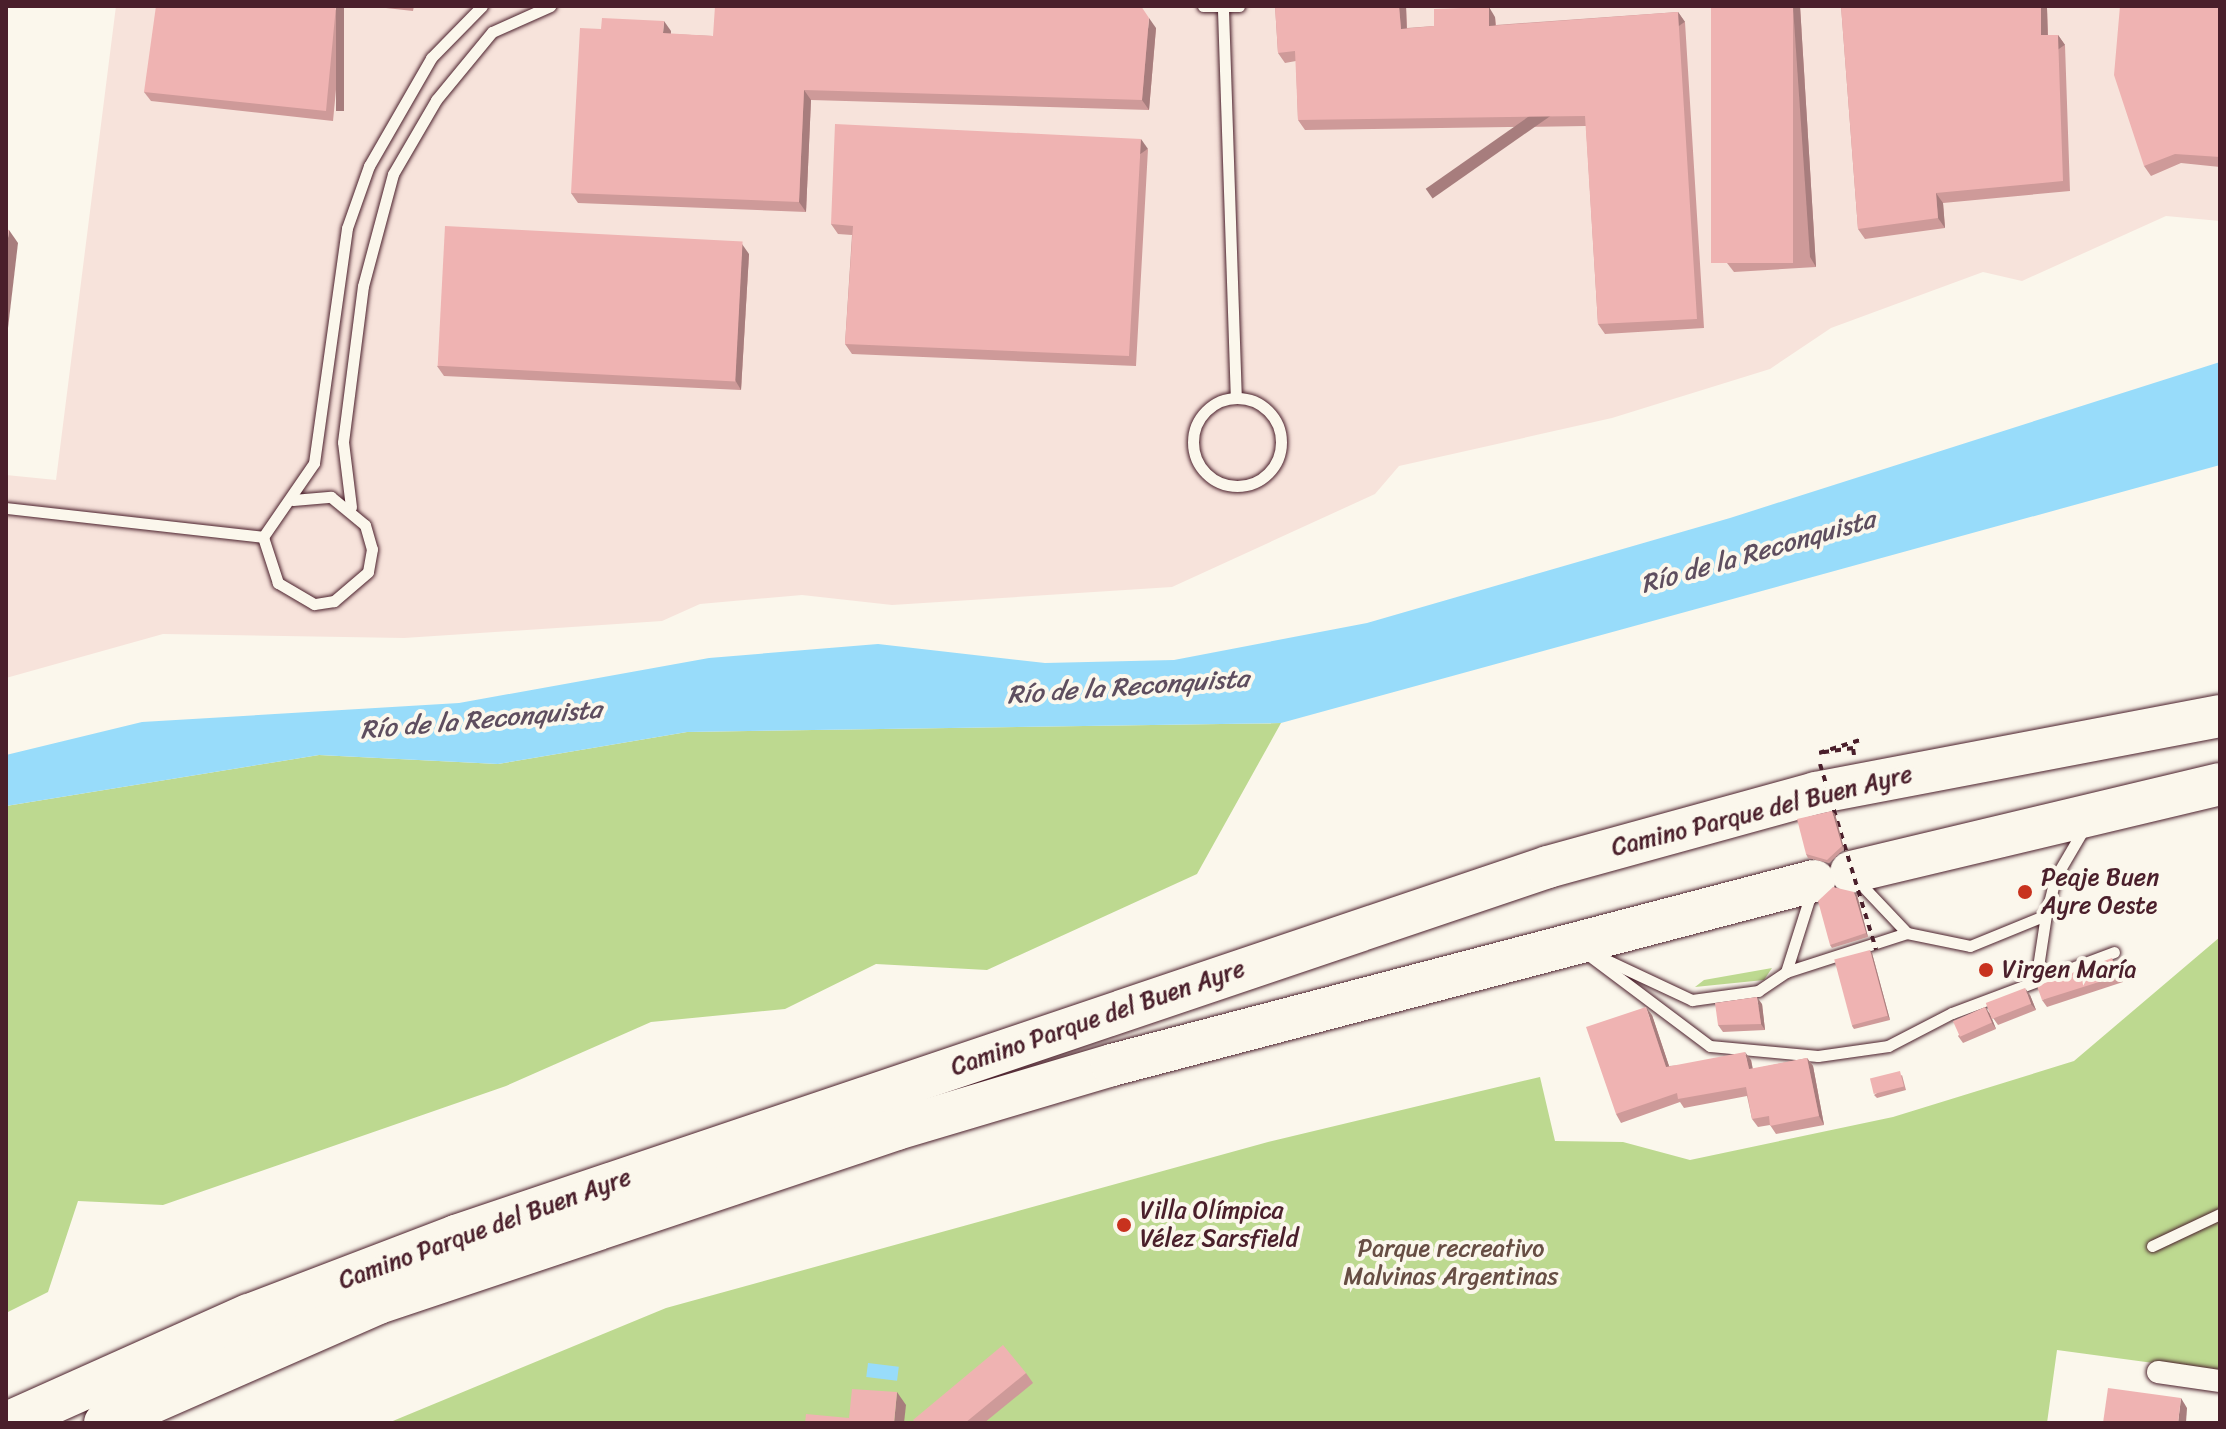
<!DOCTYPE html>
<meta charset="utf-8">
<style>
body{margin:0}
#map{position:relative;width:2226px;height:1429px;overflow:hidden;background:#fbf7ec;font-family:Sriracha,sans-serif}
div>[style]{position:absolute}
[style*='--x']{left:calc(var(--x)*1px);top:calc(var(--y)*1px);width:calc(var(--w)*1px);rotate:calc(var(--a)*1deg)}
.built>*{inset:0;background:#f7e3db}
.green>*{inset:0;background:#bdd990}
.water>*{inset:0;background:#98dcfa;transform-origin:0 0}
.path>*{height:4px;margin-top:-2px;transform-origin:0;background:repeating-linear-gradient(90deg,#4a1f2b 0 6px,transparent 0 12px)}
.roads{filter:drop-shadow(0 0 2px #4a1f2b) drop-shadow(0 0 2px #4a1f2b)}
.lane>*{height:11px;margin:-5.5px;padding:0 5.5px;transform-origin:5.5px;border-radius:5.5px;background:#fbf7ec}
.lane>.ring{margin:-5.5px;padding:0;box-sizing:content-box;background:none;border:11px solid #fbf7ec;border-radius:50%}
.street>*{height:22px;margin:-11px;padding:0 11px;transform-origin:11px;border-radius:11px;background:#fbf7ec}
.highway>*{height:42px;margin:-21px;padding:0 21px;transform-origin:21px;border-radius:21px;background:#fbf7ec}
.path-bridge>*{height:4px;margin-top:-2px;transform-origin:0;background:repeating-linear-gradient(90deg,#4a1f2b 0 6px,transparent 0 12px)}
.wall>*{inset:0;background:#ce9a99}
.shaded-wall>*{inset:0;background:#a77d7d;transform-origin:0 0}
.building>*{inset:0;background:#efb3b2;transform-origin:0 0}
.dots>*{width:22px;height:22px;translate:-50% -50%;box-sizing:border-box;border:4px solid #fbf7ec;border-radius:50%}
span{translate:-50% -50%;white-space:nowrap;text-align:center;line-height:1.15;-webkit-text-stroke:8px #fbf7ec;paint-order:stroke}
.street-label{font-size:24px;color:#4a1f2b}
.poi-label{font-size:24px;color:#4a1f2b}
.left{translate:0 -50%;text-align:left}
.park-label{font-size:24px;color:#674e44}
.water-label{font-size:26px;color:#5e4e5f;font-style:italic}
.frame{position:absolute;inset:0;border:8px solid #4a1f2b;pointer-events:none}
</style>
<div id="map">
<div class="built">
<i style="clip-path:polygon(116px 6px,2220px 6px,2220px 221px,2166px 216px,2022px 281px,1983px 272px,1831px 328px,1770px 369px,1612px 418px,1399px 466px,1375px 494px,1172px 587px,892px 605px,802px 595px,700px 604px,662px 621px,404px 638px,163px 634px,6px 678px,6px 475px,56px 480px)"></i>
</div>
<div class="green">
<i style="clip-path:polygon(1281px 723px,1197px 874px,987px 970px,876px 964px,785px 1009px,651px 1022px,506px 1086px,163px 1205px,78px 1201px,48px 1292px,6px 1313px,6px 806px,319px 755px,498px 764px,687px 732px)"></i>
<i style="clip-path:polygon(2220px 937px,2220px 1372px,2057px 1350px,2047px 1423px,388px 1423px,666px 1308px,1268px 1142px,1540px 1077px,1555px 1141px,1623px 1142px,1690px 1160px,1893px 1117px,2074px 1061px)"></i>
<i style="clip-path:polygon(1772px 968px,1764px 980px,1695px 987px,1704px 980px)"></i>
</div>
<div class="water">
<i style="clip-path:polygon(2220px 362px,2220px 465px,1281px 723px,687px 732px,498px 764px,319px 755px,6px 806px,6px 755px,142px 722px,459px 703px,709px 658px,878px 644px,1045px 663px,1174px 660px,1367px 623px,1730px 518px)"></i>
<i style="left:868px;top:1363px;width:31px;height:14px;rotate:7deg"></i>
</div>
<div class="path">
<i style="--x:1854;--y:755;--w:7;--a:-98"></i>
<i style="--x:1853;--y:748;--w:34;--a:172"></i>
<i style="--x:1819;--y:753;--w:43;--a:-17.6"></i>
</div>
<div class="roads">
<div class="lane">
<i style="--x:1203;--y:6;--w:36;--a:0"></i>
<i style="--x:1223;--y:10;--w:388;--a:88.1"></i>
<i class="ring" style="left:1193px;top:398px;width:77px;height:77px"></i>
<i style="--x:293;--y:500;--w:38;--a:-5"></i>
<i style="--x:331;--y:497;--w:44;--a:39.5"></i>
<i style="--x:365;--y:525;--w:25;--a:74"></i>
<i style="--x:372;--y:549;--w:23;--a:100"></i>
<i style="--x:368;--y:572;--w:45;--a:139.5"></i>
<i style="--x:334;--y:601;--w:20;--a:171"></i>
<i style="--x:314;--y:604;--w:42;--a:-149.7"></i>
<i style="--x:278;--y:583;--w:48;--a:-108.1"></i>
<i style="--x:263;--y:537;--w:90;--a:-55.4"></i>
<i style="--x:314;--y:463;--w:237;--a:-82"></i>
<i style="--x:347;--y:228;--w:66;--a:-70.5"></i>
<i style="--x:369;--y:166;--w:125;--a:-60.1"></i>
<i style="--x:431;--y:58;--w:73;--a:-45.6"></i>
<i style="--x:351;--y:507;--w:65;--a:-97"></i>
<i style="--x:343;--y:442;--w:157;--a:-82.7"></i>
<i style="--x:363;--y:286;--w:116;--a:-75"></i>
<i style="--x:393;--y:174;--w:86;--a:-59.8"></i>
<i style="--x:436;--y:100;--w:88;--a:-50.5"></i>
<i style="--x:492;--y:32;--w:64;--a:-24.1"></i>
<i style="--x:6;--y:508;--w:259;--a:6.4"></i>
<i style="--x:1856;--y:879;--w:74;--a:46.6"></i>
<i style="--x:1907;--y:933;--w:64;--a:11.7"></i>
<i style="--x:1970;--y:946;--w:82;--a:-22.2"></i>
<i style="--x:2046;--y:915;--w:38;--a:-76"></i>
<i style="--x:2055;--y:878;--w:56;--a:-59.7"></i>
<i style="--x:1586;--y:953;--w:155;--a:36.9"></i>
<i style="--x:1710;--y:1046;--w:108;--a:5.3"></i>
<i style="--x:1818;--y:1056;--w:71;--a:-8.1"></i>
<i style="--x:1888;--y:1046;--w:72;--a:-27.3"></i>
<i style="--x:1952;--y:1013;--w:173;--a:-20.6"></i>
<i style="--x:1598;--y:956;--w:104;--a:25.1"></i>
<i style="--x:1692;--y:1000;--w:67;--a:-7.8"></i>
<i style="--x:1758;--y:991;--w:34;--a:-34"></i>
<i style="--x:1786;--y:972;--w:83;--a:-72.4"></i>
<i style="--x:1786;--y:972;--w:127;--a:-17.9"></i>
<i style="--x:2036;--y:980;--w:66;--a:-81.3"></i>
<i style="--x:2152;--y:1246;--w:75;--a:-25.2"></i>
</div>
<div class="street">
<i style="--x:2158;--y:1372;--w:63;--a:8.3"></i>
</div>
<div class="highway">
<i style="--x:1851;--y:872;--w:379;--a:-13.4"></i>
<i style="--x:7;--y:1423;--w:265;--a:-24.1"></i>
<i style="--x:249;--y:1315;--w:222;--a:-20.9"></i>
<i style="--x:456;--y:1236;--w:1153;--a:-18.67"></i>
<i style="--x:1548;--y:867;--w:278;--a:-15.4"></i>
<i style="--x:1816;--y:793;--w:411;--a:-10.8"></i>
<i style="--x:105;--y:1423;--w:298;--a:-23.7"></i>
<i style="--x:378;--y:1303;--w:547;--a:-18.53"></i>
<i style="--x:897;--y:1129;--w:224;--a:-16.6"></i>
<i style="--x:1112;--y:1065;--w:726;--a:-14.69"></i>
</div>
</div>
<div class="path-bridge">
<i style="--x:1820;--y:764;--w:194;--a:73.2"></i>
</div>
<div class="wall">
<i style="clip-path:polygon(344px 6px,333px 121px,151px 101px,144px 92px)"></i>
<i style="clip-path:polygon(368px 6px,414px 6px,413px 11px)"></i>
<i style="clip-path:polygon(1275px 6px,1406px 6px,1407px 28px,1434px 26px,1495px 17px,1496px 25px,1678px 12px,1685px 22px,1704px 328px,1605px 334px,1598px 324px,1586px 126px,1305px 130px,1298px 120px,1296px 61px,1285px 63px,1278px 53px)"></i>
<i style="clip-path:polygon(1711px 6px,1800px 6px,1816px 267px,1734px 272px,1727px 263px)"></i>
<i style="clip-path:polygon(1841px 6px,2046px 6px,2047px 8px,2048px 35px,2058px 35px,2065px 45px,2070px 191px,1943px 203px,1945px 228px,1865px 239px,1858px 229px)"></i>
<i style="clip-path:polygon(2220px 6px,2220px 167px,2181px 163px,2151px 176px,2144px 166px)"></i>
<i style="clip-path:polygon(1156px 28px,1149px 110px,811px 100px,806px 212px,578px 203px,571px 193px,671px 31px,671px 34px,713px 36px)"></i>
<i style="clip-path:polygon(1148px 149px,1136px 366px,852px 354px,845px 344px,852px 235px,838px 234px,831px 224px)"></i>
<i style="clip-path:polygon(749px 254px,741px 390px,444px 376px,437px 366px)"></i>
<i style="clip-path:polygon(1835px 814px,1844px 849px,1829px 863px,1808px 858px,1806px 854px)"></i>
<i style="clip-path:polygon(1857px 895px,1868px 937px,1832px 948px,1830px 945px)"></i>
<i style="clip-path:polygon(1872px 953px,1890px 1020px,1854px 1029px,1852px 1026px)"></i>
<i style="clip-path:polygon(2116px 965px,2123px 982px,2047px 1007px,2042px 1000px)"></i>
<i style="clip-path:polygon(2030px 995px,2036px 1010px,1998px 1025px,1993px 1018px)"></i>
<i style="clip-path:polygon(1762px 1004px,1765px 1030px,1723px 1032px,1718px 1025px)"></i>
<i style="clip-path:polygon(1985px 1007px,1990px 1014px,1996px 1029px,1963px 1043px,1958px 1036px)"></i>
<i style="clip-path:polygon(1652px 1015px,1669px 1066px,1751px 1060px,1753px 1069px,1807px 1058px,1813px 1066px,1824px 1125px,1776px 1134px,1770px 1125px,1758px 1127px,1752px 1119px,1747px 1096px,1684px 1108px,1680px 1102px,1621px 1123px,1616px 1114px)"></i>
<i style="clip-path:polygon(1902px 1075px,1906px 1090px,1877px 1098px,1874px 1095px)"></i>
<i style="clip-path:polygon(1026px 1373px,1033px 1383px,984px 1423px,915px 1423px)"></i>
</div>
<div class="shaded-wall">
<i style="left:336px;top:6px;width:8px;height:105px"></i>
<i style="clip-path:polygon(1399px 6px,1406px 6px,1407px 38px,1401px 29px)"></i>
<i style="clip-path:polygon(1793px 6px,1800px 6px,1816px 267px,1810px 257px)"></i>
<i style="clip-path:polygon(2041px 6px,2046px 6px,2047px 8px,2048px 45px,2041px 35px)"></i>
<i style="clip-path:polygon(1489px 7px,1495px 17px,1496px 36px,1489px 26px)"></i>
<i style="left:1678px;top:12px;width:12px;height:308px;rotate:55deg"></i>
<i style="clip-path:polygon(1149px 18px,1156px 28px,1149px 110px,1142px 100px)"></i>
<i style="clip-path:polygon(664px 21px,671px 31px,670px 43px,663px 33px)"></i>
<i style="left:2058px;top:35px;width:12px;height:146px;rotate:55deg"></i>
<i style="clip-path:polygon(804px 90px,811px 100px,806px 212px,799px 202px)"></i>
<i style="left:1141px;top:139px;width:12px;height:217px;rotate:55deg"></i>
<i style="clip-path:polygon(1936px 193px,1943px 203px,1945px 228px,1938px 218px)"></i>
<i style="clip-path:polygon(9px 230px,18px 243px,6px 345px,6px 254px)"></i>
<i style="clip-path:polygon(742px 244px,749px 254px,741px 390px,735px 380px)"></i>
<i style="clip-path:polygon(1832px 811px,1835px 814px,1844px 849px,1842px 846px)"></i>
<i style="clip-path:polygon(1854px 892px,1857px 895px,1868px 937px,1866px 933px)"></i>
<i style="clip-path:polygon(1870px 950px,1872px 953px,1890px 1020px,1888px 1016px)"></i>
<i style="clip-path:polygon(2112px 958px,2116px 965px,2123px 982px,2118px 976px)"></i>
<i style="clip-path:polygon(2025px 988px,2030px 995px,2036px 1010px,2031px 1004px)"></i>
<i style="clip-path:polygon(1757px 997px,1762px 1004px,1765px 1030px,1761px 1024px)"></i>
<i style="clip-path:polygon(1646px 1007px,1652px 1015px,1672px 1075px,1666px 1067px)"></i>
<i style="clip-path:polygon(1985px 1007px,1990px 1014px,1996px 1029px,1992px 1023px)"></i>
<i style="clip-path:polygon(1745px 1052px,1751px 1060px,1754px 1078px,1749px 1069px)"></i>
<i style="clip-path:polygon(1807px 1058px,1813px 1066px,1824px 1125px,1819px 1116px)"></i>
<i style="clip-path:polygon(897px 1392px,906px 1405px,904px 1423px,894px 1423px)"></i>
<i style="clip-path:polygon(2181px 1398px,2187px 1408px,2186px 1423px,2178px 1423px)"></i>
</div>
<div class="building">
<i style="clip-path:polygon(156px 6px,336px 6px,326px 111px,144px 92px)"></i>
<i style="clip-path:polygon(715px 6px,1141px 6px,1149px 18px,1142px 100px,804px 90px,799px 202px,571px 193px,580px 28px,601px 29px,602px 18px,664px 21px,663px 33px,713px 36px)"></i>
<i style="clip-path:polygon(1275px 6px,1399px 6px,1401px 29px,1434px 26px,1434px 9px,1489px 7px,1489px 26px,1678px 12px,1697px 319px,1598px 324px,1585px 116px,1298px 120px,1295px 51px,1278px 53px)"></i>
<i style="left:1711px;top:6px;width:82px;height:257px"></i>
<i style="clip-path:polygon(1841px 6px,2041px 6px,2041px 35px,2058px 35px,2063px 181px,1936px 193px,1938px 218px,1858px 229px)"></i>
<i style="clip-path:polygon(2120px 6px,2220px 6px,2220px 157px,2175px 154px,2144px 166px,2114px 75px)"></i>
<i style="clip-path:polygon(835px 124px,1141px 139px,1129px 356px,845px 344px,853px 226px,831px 224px)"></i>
<i style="left:445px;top:226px;width:298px;height:140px;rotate:3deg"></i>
<i style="clip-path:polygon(6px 229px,9px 230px,6px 254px)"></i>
<i style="clip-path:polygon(1832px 811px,1842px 846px,1827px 860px,1806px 854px,1797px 819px)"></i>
<i style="clip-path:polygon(1833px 887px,1854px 892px,1866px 933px,1830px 945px,1818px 901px)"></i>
<i style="left:1870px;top:950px;width:68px;height:37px;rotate:75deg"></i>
<i style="clip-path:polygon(2112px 958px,2118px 976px,2042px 1000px,2037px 986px)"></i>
<i style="left:2025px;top:988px;width:17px;height:42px;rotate:69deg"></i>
<i style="clip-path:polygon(1757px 997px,1761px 1024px,1718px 1025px,1715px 1003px)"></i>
<i style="clip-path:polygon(1646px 1007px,1666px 1067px,1745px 1052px,1749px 1069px,1807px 1058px,1819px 1116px,1770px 1126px,1769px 1116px,1752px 1119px,1746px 1087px,1678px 1099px,1677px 1093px,1616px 1114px,1586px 1027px)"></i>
<i style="left:1985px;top:1007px;width:17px;height:35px;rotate:66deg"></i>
<i style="left:1900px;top:1071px;width:16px;height:31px;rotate:76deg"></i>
<i style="clip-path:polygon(1003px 1345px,1026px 1373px,965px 1423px,916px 1423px,913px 1420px)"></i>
<i style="clip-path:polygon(2108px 1388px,2181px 1398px,2178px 1423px,2103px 1423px)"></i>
<i style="clip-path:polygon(852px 1389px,897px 1392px,894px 1423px,805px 1423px,806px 1414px,849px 1418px)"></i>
</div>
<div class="dots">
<i style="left:2025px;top:892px;background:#c8321e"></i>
<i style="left:1986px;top:970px;background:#c8321e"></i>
<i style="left:1124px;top:1225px;background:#c8321e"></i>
</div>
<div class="street-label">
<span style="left:1762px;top:811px;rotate:-14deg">Camino Parque del Buen Ayre</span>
<span style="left:1098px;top:1018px;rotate:-19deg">Camino Parque del Buen Ayre</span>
<span style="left:485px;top:1229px;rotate:-20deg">Camino Parque del Buen Ayre</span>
</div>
<div class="poi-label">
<span class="left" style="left:2041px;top:892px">Peaje Buen<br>Ayre Oeste</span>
<span class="left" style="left:2002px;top:970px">Virgen María</span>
<span class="left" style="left:1140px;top:1225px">Villa Olímpica<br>Vélez Sarsfield</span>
</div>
<div class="park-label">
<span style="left:1451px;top:1263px">Parque recreativo<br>Malvinas Argentinas</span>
</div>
<div class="water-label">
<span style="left:1758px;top:552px;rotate:-16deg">Río de la Reconquista</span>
<span style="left:1128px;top:687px;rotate:-4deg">Río de la Reconquista</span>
<span style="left:481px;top:720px;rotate:-5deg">Río de la Reconquista</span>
</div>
<div class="frame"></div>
</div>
